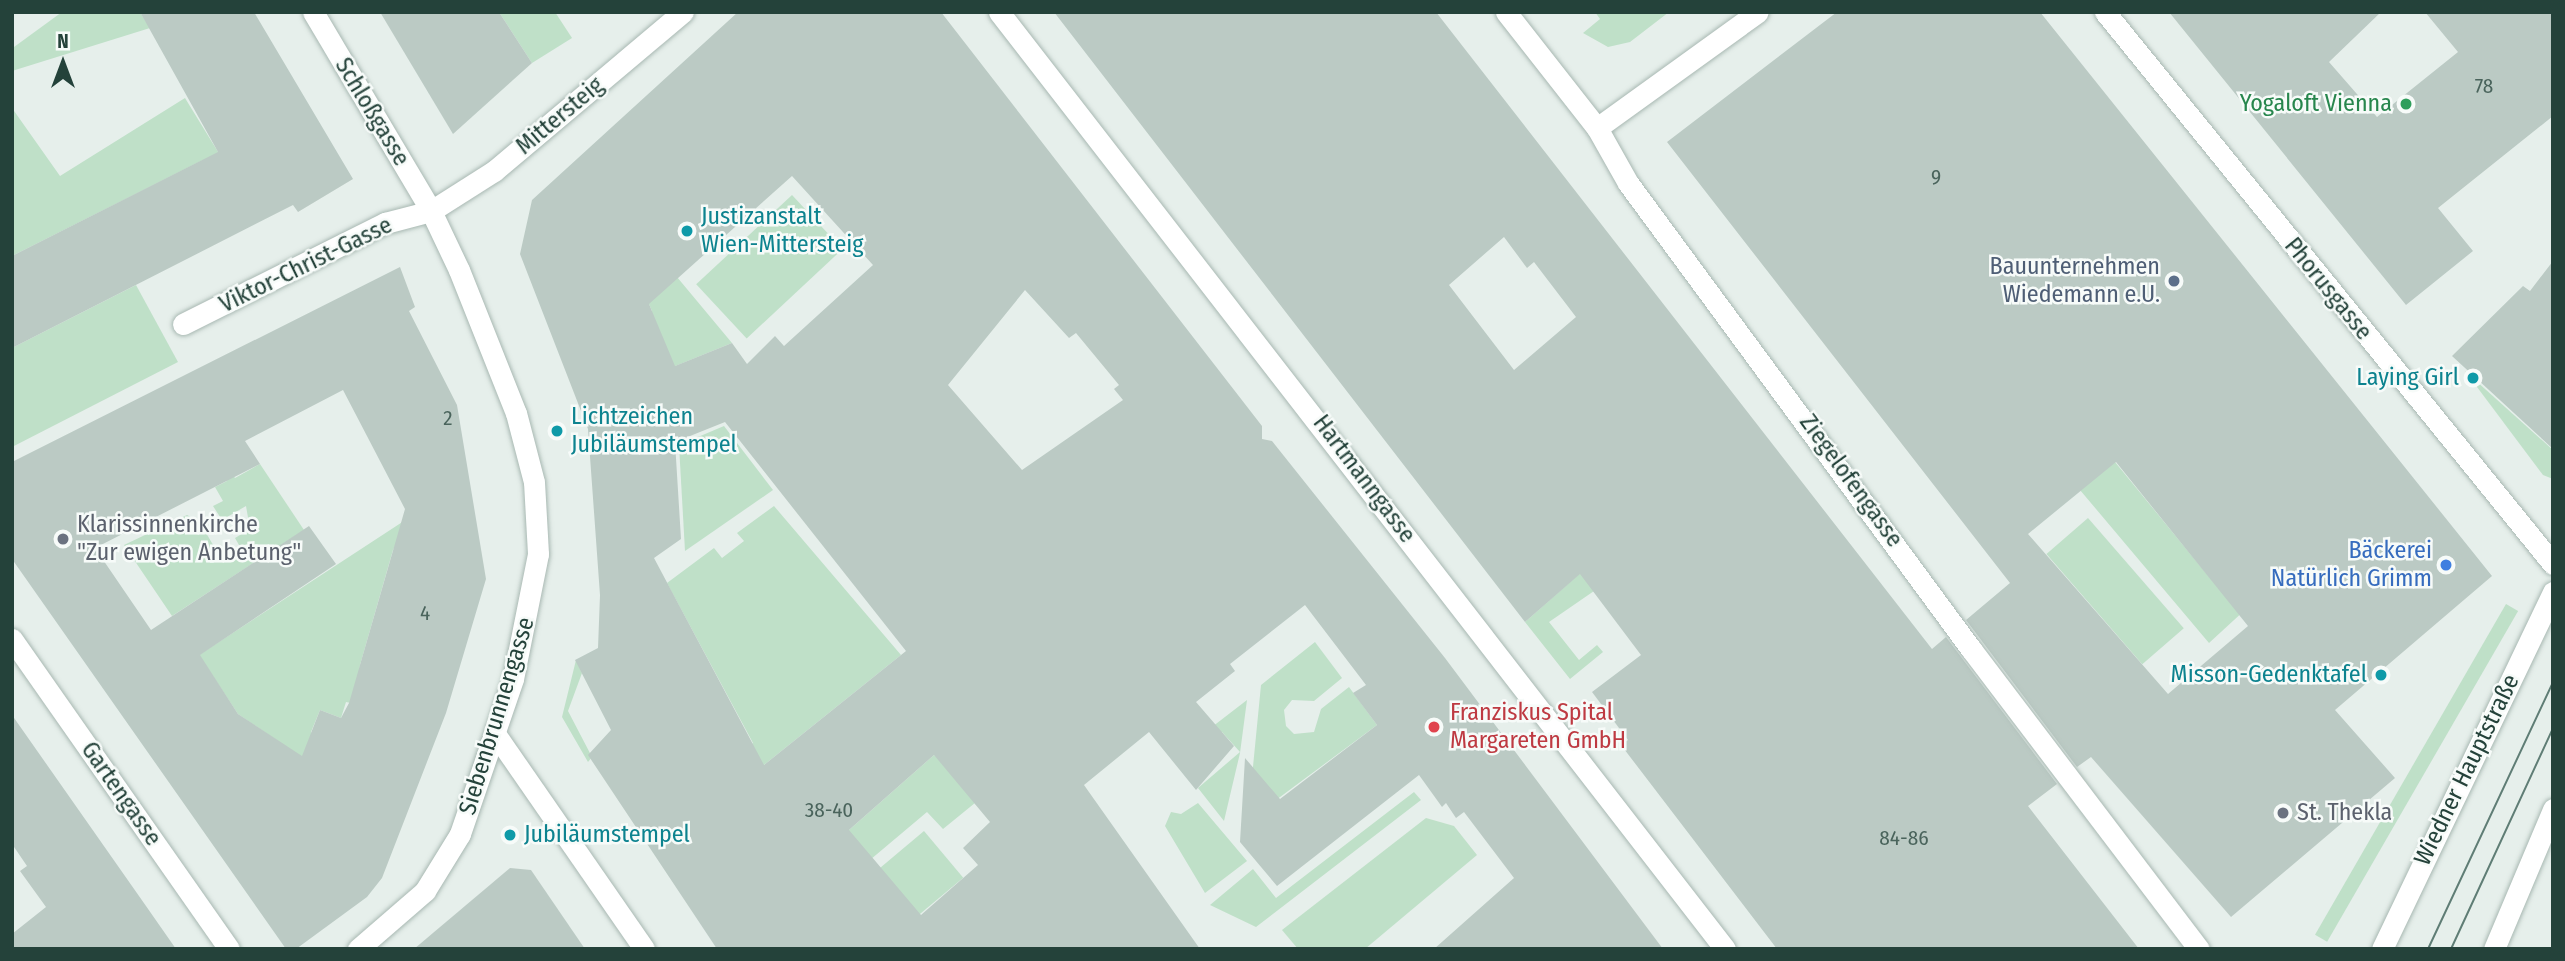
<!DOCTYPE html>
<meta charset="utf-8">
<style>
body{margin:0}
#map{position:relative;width:2565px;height:961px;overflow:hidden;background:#e6efeb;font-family:"Fira Sans Condensed",sans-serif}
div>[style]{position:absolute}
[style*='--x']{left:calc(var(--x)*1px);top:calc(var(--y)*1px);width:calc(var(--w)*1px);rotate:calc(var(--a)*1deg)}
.green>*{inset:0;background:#bfe0c8;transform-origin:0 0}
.building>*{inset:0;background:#bbcac4}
.roads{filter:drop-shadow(0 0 2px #a8b8b2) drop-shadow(0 0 2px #a8b8b2)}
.street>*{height:21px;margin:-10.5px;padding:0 10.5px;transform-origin:10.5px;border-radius:10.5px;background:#fff}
.secondary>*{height:21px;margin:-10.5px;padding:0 10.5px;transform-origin:10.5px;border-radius:10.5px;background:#fff}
.tram>*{height:2px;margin:-1px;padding:0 1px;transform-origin:1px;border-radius:1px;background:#5f7d75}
.dots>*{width:19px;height:19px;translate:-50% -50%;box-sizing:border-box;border:4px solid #f7fbf9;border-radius:50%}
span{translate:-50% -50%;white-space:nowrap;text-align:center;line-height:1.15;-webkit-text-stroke:5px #f7fbf9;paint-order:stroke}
.number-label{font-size:21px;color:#4a645c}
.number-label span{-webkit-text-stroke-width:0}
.leisure-label{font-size:24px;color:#27864d}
.right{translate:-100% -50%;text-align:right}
.street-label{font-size:24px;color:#24423a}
.culture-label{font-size:24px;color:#0d838f}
.left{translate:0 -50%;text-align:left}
.service-label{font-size:24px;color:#4e5e75}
.worship-label{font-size:24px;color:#5b616d}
.shop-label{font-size:24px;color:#366cbe}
.health-label{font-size:24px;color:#be3a42}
.frame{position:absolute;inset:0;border:14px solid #24423a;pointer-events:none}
.north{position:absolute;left:28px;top:28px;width:70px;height:70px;-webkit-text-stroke:5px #f7fbf9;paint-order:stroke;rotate:0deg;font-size:19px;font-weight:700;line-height:28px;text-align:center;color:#24423a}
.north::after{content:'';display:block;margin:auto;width:24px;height:32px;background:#24423a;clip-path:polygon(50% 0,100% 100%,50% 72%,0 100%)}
</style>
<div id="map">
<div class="green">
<i style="clip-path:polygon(62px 12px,140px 12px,150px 28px,12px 71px,14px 47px)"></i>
<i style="clip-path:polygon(499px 12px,555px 12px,572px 38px,532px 63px)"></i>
<i style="clip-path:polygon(1595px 12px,1669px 12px,1630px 42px,1608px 47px,1583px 33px,1600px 19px)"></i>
<i style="clip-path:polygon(185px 98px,223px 160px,203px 160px,12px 256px,12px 108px,60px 176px)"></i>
<i style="left:792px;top:195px;width:74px;height:131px;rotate:47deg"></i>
<i style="clip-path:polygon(677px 277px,732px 343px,658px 373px,637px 317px,652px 311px,639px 281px)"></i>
<i style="clip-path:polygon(136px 285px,178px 362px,12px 447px,12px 348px)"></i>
<i style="clip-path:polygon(2465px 371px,2553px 450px,2553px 479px,2543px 475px)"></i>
<i style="clip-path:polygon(724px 426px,773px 490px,685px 551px,679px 445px)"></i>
<i style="clip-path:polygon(2115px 462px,2219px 589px,2258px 598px,2209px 643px,2080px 490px)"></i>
<i style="clip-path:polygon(260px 464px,304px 530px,172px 616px,124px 545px,187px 515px,199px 521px,222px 560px,243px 552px,235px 538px,250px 529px,246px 506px,222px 520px,213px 506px,223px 501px,215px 487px,227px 481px,230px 471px,235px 478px)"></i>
<i style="clip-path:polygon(774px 506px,901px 655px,749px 777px,733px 760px,753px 743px,667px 583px,714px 548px,722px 558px,744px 541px,737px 533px)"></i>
<i style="clip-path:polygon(410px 517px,393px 550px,360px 665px,355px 704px,346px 702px,341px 718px,320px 710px,311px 732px,328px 775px,238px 714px,199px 655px)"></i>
<i style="left:2088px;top:518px;width:146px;height:55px;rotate:49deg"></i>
<i style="clip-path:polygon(1594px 561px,1610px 580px,1549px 622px,1579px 660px,1597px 645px,1603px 652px,1570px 679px,1525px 622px)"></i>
<i style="left:2506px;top:604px;width:14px;height:382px;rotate:30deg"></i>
<i style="clip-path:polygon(1315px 642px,1342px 678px,1314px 701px,1292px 700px,1284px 710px,1286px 726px,1294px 734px,1314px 732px,1321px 709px,1349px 687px,1377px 725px,1241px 826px,1251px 787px,1261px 685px)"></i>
<i style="clip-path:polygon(576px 660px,582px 673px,568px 711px,592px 757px,588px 762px,562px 717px)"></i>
<i style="clip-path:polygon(1247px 700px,1240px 753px,1224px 821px,1198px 788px,1240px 752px,1222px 732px,1180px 766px,1173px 757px)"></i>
<i style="clip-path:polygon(934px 755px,986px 794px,943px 829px,927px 812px,864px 865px,840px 838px)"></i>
<i style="clip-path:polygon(1414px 792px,1421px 800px,1256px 927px,1210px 905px,1253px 869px,1276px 898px)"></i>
<i style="clip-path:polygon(1198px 803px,1247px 861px,1205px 893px,1165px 826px,1171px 812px,1181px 814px)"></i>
<i style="clip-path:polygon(1426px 818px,1454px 826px,1477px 855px,1365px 949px,1298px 949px,1282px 930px)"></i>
<i style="left:924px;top:831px;width:61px;height:106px;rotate:50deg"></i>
</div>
<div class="building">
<i style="clip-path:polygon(140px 12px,254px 12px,353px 179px,298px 212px,293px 205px,12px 348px,12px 256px,218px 152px)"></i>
<i style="clip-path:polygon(380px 12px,499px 12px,532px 63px,453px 134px)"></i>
<i style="clip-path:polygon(evenodd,738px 12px,941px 12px,1262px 426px,1262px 439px,1272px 441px,1445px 658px,1663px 949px,1434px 949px,1514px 878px,1464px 812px,1456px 818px,1446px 803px,1442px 807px,1419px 775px,1277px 886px,1240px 842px,1245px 758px,1280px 799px,1377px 725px,1353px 693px,1366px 685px,1305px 605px,1230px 664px,1235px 671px,1196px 702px,1234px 746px,1196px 790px,1149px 732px,1084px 785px,1200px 949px,717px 949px,588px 755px,611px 730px,575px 660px,598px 648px,600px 595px,588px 429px,520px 254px,532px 200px,738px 12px,792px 176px,873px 265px,784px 346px,775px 336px,747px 364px,732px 343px,675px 366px,649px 304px,792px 176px,738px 12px,1025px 290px,1069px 338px,1076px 333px,1119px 385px,1114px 389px,1123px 400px,1022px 470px,948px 385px,1025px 290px,738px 12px,725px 422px,906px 651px,764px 765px,654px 558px,681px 539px,675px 442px,725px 422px,738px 12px,934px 755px,990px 822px,963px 848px,978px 865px,921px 915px,849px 830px,934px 755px)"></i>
<i style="clip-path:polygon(evenodd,1054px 12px,1436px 12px,1932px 649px,1946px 637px,2057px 784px,2028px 806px,2139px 949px,1777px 949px,1621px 745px,1628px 740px,1592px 692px,1641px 655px,1580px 574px,1525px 622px,1054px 12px,1504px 237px,1527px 268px,1534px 262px,1576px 317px,1514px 370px,1449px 285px,1504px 237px)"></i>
<i style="clip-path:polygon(evenodd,1837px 12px,2040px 12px,2492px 576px,2335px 710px,2395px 778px,2231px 917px,2091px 757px,2077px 767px,1966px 620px,2010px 583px,1667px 142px,1837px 12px,2116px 462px,2248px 626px,2168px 694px,2028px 534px,2116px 462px)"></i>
<i style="clip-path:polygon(2169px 12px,2381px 12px,2329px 62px,2377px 117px,2458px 52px,2425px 12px,2553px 12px,2553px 116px,2438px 208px,2473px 251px,2406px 305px)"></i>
<i style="clip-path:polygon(2553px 261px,2553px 449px,2452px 356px,2523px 286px,2530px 291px)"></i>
<i style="clip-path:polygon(evenodd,400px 267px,415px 307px,409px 311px,457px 405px,486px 579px,446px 713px,382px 878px,367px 897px,296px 949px,286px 949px,12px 559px,12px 462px,400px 267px,343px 390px,405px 509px,349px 703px,341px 718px,320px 710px,302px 756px,238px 714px,200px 655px,336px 564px,309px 526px,151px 630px,95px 548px,260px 464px,245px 441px,343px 390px)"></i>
<i style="clip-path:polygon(12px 715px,146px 906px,176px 949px,12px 949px,12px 934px,46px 907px,20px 871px,27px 866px,12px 844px)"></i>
<i style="clip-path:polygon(510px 868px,531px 870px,585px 949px,414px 949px)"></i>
</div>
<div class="roads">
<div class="street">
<i style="--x:313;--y:12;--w:231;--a:59.3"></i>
<i style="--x:431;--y:211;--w:65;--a:64.6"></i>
<i style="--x:459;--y:270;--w:154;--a:68.3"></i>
<i style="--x:516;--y:413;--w:71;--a:75.4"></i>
<i style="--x:534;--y:482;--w:72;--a:86.8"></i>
<i style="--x:538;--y:554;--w:127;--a:101.3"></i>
<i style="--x:513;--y:679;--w:164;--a:108.9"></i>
<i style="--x:460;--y:834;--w:67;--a:121.6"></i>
<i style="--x:425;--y:891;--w:89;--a:139.1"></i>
<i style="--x:999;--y:12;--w:1185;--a:52.23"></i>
<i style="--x:1506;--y:12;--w:147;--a:51.9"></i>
<i style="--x:1597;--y:128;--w:63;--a:60.6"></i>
<i style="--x:1628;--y:183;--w:579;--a:53.65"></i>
<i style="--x:1971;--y:649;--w:377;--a:52.8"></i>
<i style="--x:2105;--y:12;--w:711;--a:50.94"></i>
<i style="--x:1597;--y:128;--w:198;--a:-35.8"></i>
<i style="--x:183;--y:324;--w:226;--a:-26.6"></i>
<i style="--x:385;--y:223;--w:48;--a:-14.6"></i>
<i style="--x:431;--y:211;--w:75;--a:-32.4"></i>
<i style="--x:494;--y:171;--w:247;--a:-40.1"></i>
<i style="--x:12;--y:639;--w:378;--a:55"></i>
<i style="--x:496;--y:735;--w:260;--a:55.3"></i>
</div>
<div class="secondary">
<i style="--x:2382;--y:949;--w:396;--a:-64.4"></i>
<i style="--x:2494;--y:949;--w:152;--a:-67.1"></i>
</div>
</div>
<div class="tram">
<i style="--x:2428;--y:949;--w:295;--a:-64.9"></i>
<i style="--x:2451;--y:949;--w:243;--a:-65.2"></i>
</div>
<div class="dots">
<i style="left:2406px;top:104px;background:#2e9e5b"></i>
<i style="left:687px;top:231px;background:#0f9aa8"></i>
<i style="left:2174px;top:281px;background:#5c6f8a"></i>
<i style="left:2473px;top:378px;background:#0f9aa8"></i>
<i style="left:557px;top:431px;background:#0f9aa8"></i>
<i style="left:63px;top:539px;background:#6b7280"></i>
<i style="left:2446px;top:565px;background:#3f7fe0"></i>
<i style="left:2381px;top:675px;background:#0f9aa8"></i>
<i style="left:1434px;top:727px;background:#e0444e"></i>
<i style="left:2283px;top:813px;background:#6b7280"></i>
<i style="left:510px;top:835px;background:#0f9aa8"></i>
</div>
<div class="number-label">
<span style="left:2484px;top:86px">78</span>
<span style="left:1936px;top:177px">9</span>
<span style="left:448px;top:418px">2</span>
<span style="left:425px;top:613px">4</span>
<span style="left:829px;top:810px">38-40</span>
<span style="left:1904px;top:838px">84-86</span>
</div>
<div class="leisure-label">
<span class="right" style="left:2392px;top:104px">Yogaloft Vienna</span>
</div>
<div class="street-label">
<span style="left:372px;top:112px;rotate:59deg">Schloßgasse</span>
<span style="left:560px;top:116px;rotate:-40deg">Mittersteig</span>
<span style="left:306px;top:265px;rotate:-26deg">Viktor-Christ-Gasse</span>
<span style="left:2328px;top:289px;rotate:51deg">Phorusgasse</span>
<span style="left:1364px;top:479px;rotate:53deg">Hartmanngasse</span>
<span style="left:1851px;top:481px;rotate:54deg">Ziegelofengasse</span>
<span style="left:497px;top:716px;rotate:-73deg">Siebenbrunnengasse</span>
<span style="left:2467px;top:770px;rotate:-64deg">Wiedner Hauptstraße</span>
<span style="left:121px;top:794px;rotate:55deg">Gartengasse</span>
</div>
<div class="culture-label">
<span class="left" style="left:701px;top:231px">Justizanstalt<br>Wien-Mittersteig</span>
<span class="right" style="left:2459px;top:378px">Laying Girl</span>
<span class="left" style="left:571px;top:431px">Lichtzeichen<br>Jubiläumstempel</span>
<span class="right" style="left:2367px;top:675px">Misson-Gedenktafel</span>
<span class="left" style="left:524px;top:835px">Jubiläumstempel</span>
</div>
<div class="service-label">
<span class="right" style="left:2160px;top:281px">Bauunternehmen<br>Wiedemann e.U.</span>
</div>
<div class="worship-label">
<span class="left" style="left:77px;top:539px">Klarissinnenkirche<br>"Zur ewigen Anbetung"</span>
<span class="left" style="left:2297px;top:813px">St. Thekla</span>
</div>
<div class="shop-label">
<span class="right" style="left:2432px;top:565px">Bäckerei<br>Natürlich Grimm</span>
</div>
<div class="health-label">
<span class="left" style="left:1450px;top:727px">Franziskus Spital<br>Margareten GmbH</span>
</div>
<div class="frame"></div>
<div class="north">N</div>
</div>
